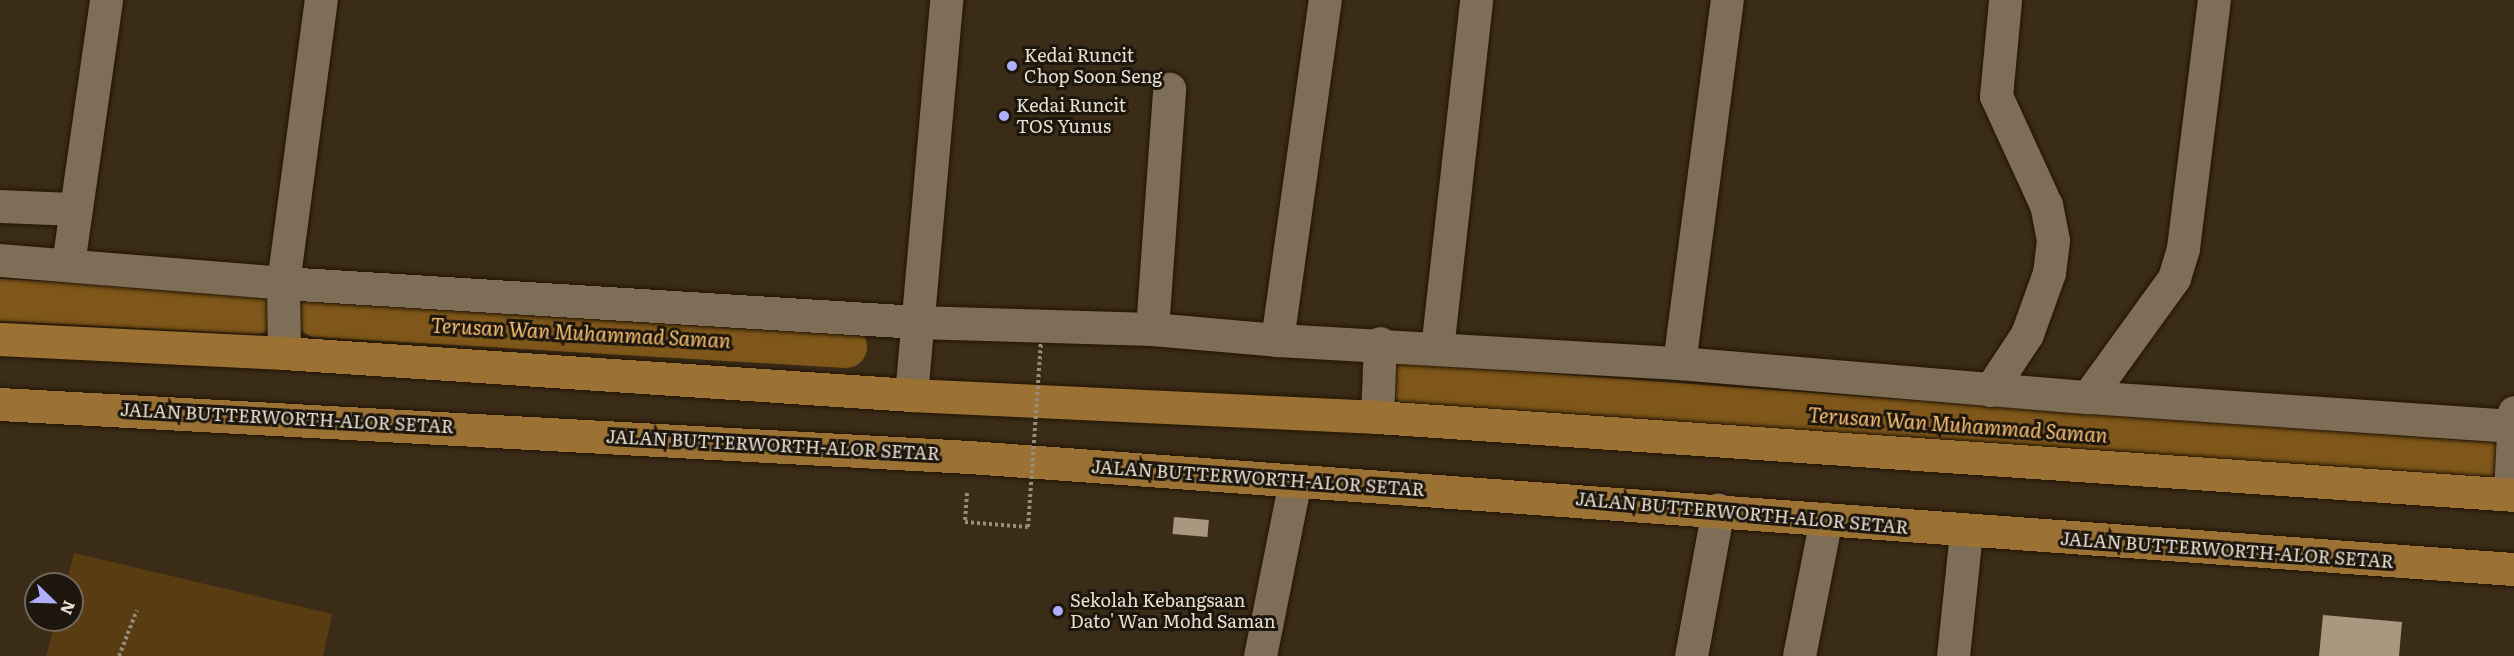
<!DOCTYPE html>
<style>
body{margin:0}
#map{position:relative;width:2514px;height:656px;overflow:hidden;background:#3b2c18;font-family:Literata,serif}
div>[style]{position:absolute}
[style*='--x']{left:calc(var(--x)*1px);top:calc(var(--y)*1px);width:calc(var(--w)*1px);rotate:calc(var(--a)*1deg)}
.green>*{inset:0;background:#593c12}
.canal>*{height:42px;margin:-21px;padding:0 21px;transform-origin:21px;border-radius:21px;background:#7f571a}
.building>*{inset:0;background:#a99780;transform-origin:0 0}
.path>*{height:4px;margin-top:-2px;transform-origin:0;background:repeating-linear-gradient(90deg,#988c7c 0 3px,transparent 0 6px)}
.roads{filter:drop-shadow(0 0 2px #221402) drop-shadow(0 0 2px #221402)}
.minor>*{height:33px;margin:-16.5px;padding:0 16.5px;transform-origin:16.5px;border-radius:16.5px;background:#7e6d57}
.major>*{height:33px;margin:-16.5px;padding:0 16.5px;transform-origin:16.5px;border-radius:16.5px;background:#9b7233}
.path-bridge>*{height:4px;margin-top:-2px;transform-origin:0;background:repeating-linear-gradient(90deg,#988c7c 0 3px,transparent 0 6px)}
.dots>*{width:16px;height:16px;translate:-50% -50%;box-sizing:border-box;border:3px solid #1d160d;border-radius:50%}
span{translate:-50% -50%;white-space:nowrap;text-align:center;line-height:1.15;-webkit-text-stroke:6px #1d160d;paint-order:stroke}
.poi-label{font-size:18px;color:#e9dfd3}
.left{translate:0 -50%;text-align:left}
.street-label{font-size:18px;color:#e9dfd3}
.water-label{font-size:20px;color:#f9c073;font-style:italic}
.north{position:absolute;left:24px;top:572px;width:60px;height:60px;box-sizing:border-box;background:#1d160d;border:2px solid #6f665c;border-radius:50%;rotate:113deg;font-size:16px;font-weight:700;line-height:24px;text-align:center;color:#e9dfd3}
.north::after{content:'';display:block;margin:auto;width:21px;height:27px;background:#aeaefb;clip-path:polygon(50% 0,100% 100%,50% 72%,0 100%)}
</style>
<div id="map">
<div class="green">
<i style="clip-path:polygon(74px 553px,332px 614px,323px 656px,46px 656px,56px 620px,72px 620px,72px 584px,66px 584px)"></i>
</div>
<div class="canal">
<i style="--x:0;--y:300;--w:256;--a:2.9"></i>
<i style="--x:317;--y:316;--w:530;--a:3.35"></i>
<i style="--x:1402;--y:384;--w:1115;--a:4.17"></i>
</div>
<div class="building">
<i style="left:1174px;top:517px;width:35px;height:17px;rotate:5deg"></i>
<i style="clip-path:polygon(2323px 615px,2402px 622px,2399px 656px,2319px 656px)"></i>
</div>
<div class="path">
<i style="--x:967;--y:493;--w:29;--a:94"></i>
<i style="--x:965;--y:522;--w:63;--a:4.5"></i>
<i style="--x:119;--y:656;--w:49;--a:-68.6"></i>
</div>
<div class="roads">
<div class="minor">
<i style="--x:0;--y:206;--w:74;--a:2.3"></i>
<i style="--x:0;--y:260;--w:284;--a:4.6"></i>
<i style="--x:283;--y:283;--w:635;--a:3.52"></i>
<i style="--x:917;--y:322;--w:235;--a:1.7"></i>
<i style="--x:1152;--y:329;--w:125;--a:5"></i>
<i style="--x:1277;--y:340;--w:403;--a:3.3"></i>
<i style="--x:1679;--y:363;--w:410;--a:4.8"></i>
<i style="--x:2088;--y:397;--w:427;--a:3.9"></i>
<i style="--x:68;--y:264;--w:267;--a:-81.8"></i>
<i style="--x:1152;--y:329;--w:241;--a:-85.9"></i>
<i style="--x:1277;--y:340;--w:343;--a:-82"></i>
<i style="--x:1437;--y:349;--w:351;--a:-83.6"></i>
<i style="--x:284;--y:353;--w:70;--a:-90.8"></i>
<i style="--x:283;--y:283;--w:286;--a:-82.4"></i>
<i style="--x:1679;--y:363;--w:366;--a:-82.5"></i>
<i style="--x:1990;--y:390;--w:67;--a:-56.5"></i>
<i style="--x:2027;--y:334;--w:65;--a:-70.2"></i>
<i style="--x:2049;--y:273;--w:33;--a:-83"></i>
<i style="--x:2053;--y:240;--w:36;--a:-101"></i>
<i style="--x:2046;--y:205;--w:120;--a:-114.6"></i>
<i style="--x:1996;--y:96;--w:96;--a:-84.6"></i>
<i style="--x:911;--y:395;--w:397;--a:-84.9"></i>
<i style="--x:2088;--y:397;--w:147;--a:-54.1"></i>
<i style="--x:2174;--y:278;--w:31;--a:-73"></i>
<i style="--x:2183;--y:248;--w:250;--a:-82.9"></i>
<i style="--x:1377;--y:417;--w:74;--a:-87.7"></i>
<i style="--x:2510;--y:494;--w:82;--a:-87.2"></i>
<i style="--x:1260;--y:656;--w:178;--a:-78.7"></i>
<i style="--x:1691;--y:656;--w:149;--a:-79.6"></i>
<i style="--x:1799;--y:656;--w:140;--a:-78.9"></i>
<i style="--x:1953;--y:656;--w:125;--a:-84"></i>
</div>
<div class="major">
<i style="--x:0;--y:339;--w:284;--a:2.8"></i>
<i style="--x:284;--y:353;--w:628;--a:3.83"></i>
<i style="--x:911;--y:395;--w:467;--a:2.7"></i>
<i style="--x:1377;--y:417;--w:1140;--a:3.92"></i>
<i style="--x:0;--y:404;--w:970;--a:3.13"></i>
<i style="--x:969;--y:457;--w:1549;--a:4.15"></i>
</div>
</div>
<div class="path-bridge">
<i style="--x:1028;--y:527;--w:185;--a:-86"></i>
</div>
<div class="dots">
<i style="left:1012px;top:66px;background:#aeaefb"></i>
<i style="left:1004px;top:116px;background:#aeaefb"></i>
<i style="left:1058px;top:611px;background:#aeaefb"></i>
</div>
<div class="poi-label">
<span class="left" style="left:1024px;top:66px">Kedai Runcit<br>Chop Soon Seng</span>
<span class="left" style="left:1016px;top:116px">Kedai Runcit<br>TOS Yunus</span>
<span class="left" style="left:1070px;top:611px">Sekolah Kebangsaan<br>Dato' Wan Mohd Saman</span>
</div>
<div class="street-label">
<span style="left:287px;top:418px;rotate:3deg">JALAN BUTTERWORTH-ALOR SETAR</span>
<span style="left:773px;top:445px;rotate:3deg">JALAN BUTTERWORTH-ALOR SETAR</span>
<span style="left:1258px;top:478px;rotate:4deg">JALAN BUTTERWORTH-ALOR SETAR</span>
<span style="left:1742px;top:513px;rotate:5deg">JALAN BUTTERWORTH-ALOR SETAR</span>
<span style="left:2227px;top:550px;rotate:4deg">JALAN BUTTERWORTH-ALOR SETAR</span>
</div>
<div class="water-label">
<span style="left:581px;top:332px;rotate:3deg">Terusan Wan Muhammad Saman</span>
<span style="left:1958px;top:424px;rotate:4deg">Terusan Wan Muhammad Saman</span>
</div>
<div class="north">N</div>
</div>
